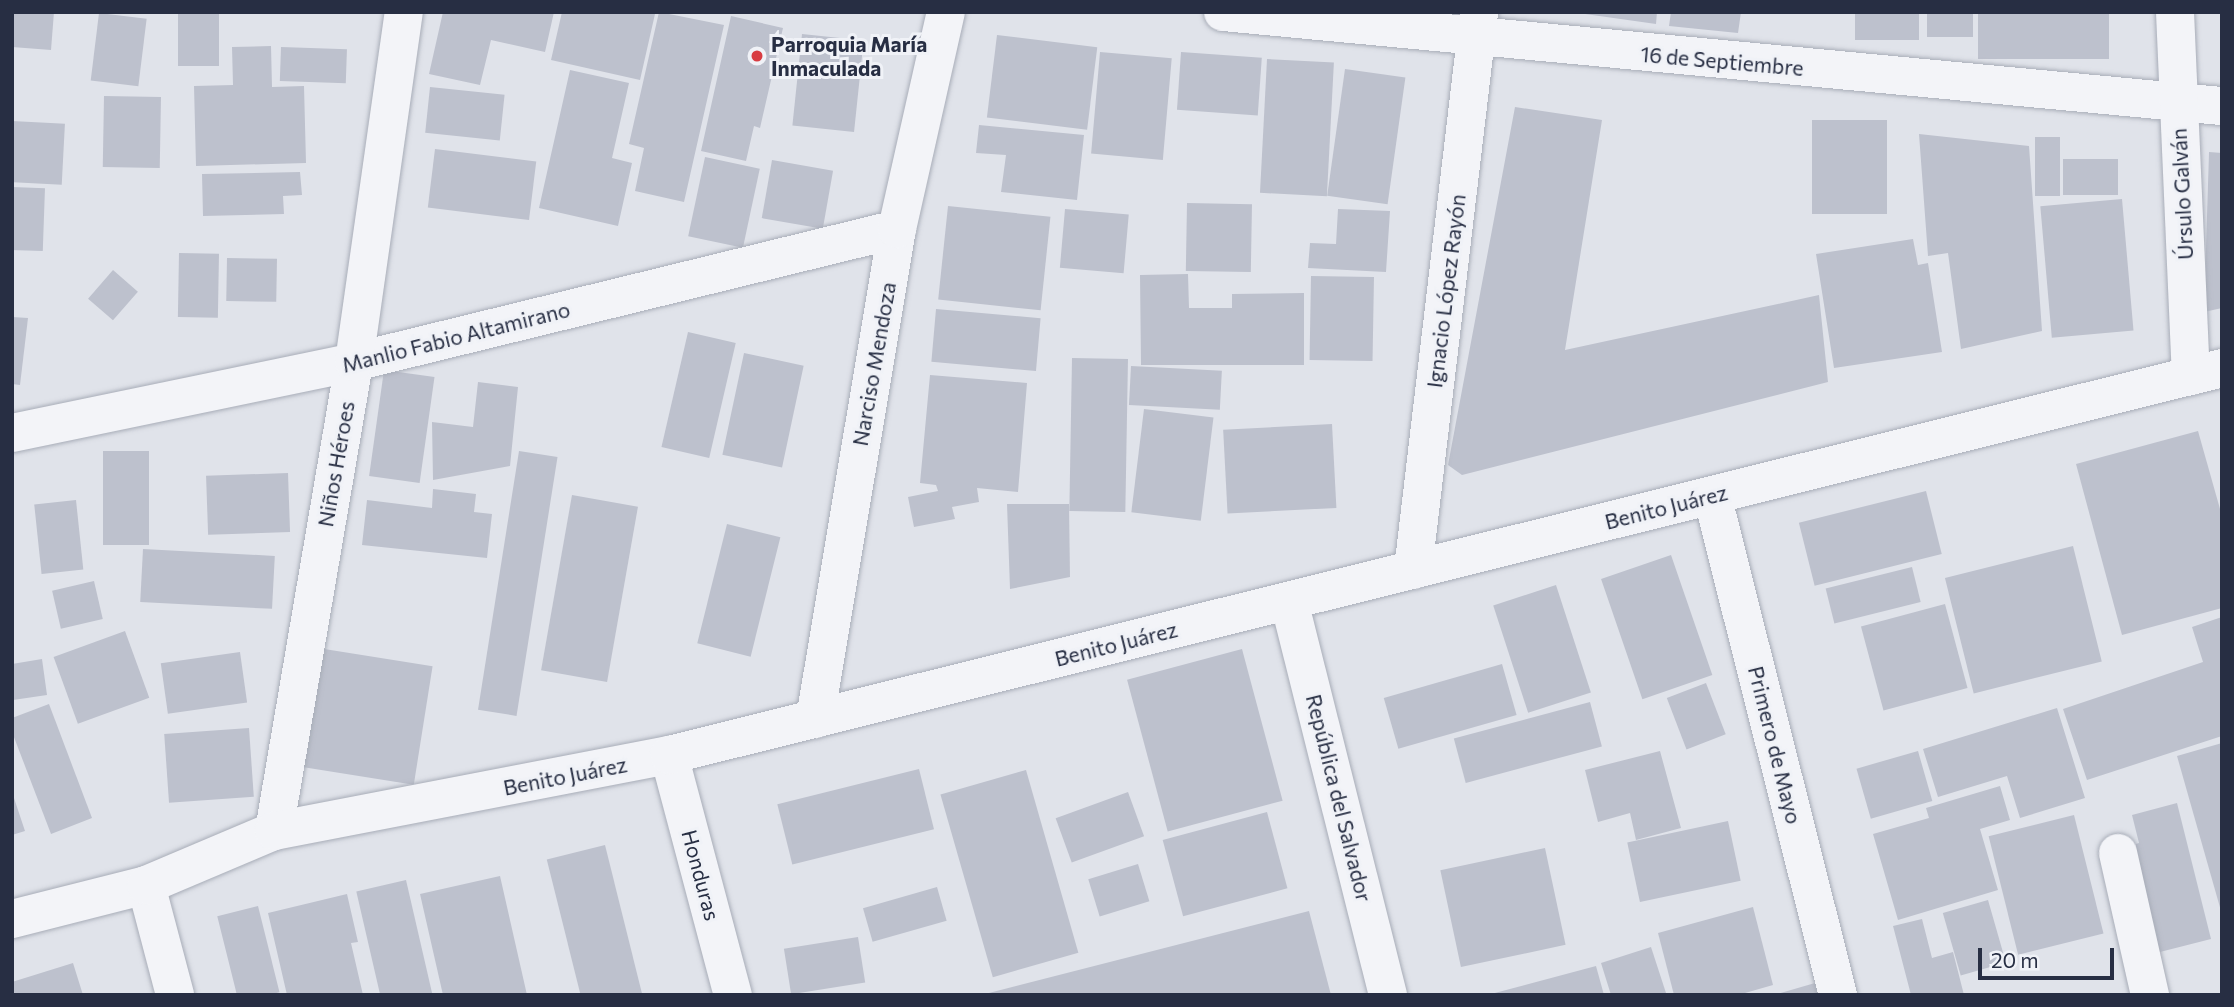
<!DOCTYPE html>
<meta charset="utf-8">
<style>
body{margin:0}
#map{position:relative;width:2234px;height:1007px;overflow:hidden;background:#e0e3ea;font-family:Commissioner,sans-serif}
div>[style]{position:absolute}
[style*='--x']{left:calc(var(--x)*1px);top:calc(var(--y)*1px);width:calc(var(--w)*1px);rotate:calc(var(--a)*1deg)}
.building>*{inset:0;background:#bdc1cd;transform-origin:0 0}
.roads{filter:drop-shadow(0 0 2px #a8adb8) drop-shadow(0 0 2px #a8adb8)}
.minor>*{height:38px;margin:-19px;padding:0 19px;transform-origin:19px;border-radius:19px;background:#f3f4f8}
.tertiary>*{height:38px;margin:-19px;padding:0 19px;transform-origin:19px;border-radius:19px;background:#f3f4f8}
.dots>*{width:19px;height:19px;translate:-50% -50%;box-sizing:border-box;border:4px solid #f0f2f7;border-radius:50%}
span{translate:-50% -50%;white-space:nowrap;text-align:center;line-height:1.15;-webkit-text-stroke:6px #f0f2f7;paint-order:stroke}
.poi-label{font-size:21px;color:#272e43;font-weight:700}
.left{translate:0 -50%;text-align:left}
.street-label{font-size:21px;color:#272e43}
.frame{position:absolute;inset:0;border:14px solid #272e43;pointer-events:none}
.scale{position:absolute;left:1978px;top:948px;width:136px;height:32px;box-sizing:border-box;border:4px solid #272e43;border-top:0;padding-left:9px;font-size:21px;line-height:24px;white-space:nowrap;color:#272e43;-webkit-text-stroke:5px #f0f2f7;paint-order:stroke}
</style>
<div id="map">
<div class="building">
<i style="clip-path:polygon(12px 12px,54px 12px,51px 50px,12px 47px)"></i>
<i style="left:178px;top:12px;width:41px;height:54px"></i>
<i style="clip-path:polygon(443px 12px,554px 12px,545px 52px,491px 40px,480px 85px,429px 74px)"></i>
<i style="clip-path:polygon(562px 12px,655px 14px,640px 80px,551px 60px)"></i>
<i style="clip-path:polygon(659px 12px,724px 25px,684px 202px,635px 191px,644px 148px,629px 144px)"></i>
<i style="clip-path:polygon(1571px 12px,1657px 12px,1656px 24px)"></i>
<i style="clip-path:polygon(1671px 12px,1741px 12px,1738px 33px,1669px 26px)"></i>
<i style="left:1855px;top:12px;width:64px;height:28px"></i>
<i style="left:1927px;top:12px;width:46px;height:25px"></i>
<i style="left:1978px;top:12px;width:131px;height:47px"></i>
<i style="left:99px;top:13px;width:48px;height:68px;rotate:7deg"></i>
<i style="clip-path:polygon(731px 16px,783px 28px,760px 128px,754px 126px,746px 161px,701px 151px)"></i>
<i style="left:802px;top:34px;width:62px;height:92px;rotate:6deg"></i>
<i style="left:997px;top:35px;width:101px;height:83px;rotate:7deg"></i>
<i style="clip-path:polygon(271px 46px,272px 87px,304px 86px,306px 163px,196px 166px,194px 86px,233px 85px,232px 47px)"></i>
<i style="left:281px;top:47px;width:66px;height:34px;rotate:2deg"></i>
<i style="left:1100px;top:52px;width:72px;height:102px;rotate:5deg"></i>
<i style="left:1181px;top:52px;width:81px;height:58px;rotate:4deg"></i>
<i style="left:1267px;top:59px;width:67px;height:134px;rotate:3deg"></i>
<i style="left:1345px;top:69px;width:61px;height:128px;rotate:8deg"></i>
<i style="clip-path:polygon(570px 70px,629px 83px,612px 158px,632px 163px,618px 226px,539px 208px)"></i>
<i style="left:430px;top:87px;width:75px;height:46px;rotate:6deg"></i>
<i style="left:104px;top:96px;width:57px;height:71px;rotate:1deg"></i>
<i style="clip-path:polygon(1515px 107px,1602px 120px,1565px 350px,1819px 295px,1828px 382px,1462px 475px,1448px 465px)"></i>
<i style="left:1812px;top:120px;width:75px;height:94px"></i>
<i style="left:12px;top:121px;width:53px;height:61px;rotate:3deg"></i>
<i style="clip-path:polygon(979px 125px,1084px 135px,1077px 200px,1001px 192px,1006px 155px,976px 153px)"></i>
<i style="clip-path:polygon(1919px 134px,2029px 146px,2042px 331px,1961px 349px,1948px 253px,1928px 256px)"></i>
<i style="left:2060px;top:137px;width:59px;height:25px;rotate:90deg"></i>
<i style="left:435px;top:149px;width:102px;height:59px;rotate:7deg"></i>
<i style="clip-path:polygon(2209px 152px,2222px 153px,2222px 308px,2204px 312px)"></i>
<i style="left:705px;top:157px;width:56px;height:81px;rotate:12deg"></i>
<i style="left:2118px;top:159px;width:36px;height:55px;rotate:90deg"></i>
<i style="left:772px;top:160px;width:62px;height:59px;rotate:10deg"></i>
<i style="clip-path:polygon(300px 172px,302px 195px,283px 196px,284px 214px,203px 216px,202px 174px)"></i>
<i style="left:12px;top:187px;width:33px;height:63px;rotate:2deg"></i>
<i style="left:2122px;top:199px;width:132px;height:82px;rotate:85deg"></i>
<i style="left:1187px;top:203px;width:65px;height:68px;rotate:1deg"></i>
<i style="left:948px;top:206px;width:103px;height:94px;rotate:6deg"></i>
<i style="left:1065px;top:209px;width:64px;height:59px;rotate:5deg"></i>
<i style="clip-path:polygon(1338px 209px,1390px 211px,1386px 272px,1308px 268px,1310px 243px,1336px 244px)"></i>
<i style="clip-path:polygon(1913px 239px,1918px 265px,1928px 263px,1942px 352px,1834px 368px,1816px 254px)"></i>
<i style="left:179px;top:253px;width:40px;height:64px;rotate:1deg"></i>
<i style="left:227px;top:258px;width:50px;height:43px;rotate:1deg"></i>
<i style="left:113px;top:270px;width:33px;height:38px;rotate:41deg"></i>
<i style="clip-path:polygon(1188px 274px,1189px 308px,1232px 308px,1232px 294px,1304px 293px,1304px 365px,1141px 365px,1140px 275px)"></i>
<i style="left:1311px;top:276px;width:63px;height:84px;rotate:1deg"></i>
<i style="left:936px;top:309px;width:105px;height:53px;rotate:5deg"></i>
<i style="clip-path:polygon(12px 317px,28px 318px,20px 385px,12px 384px)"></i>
<i style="left:688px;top:332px;width:49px;height:118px;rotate:13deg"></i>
<i style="left:744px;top:353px;width:61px;height:104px;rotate:12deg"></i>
<i style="left:1072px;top:358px;width:56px;height:153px;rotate:1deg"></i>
<i style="left:1131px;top:366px;width:91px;height:39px;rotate:3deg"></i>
<i style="left:384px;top:370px;width:51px;height:107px;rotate:8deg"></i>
<i style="clip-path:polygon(930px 375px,1027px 383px,1018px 492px,977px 488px,979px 502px,952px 507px,955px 519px,914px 527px,908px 497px,938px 491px,936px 485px,920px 483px)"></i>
<i style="clip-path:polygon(478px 382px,518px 387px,510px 466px,433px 480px,432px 422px,473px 427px)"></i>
<i style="left:1144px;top:409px;width:70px;height:104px;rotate:7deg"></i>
<i style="left:1332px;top:424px;width:84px;height:109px;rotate:87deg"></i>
<i style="clip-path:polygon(2198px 431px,2222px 516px,2222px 608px,2122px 635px,2076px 464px)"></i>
<i style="left:103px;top:451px;width:46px;height:94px"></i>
<i style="left:519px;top:451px;width:39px;height:262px;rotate:9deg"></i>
<i style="left:288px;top:473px;width:59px;height:82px;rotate:88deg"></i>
<i style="clip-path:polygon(433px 489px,476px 494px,474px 512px,492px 514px,487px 558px,362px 545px,367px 500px,432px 508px)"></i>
<i style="left:1926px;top:491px;width:65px;height:131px;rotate:76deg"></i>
<i style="left:572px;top:495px;width:67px;height:178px;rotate:10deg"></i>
<i style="left:76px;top:500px;width:70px;height:42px;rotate:84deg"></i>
<i style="clip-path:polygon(1007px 504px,1069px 504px,1070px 577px,1010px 589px)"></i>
<i style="left:727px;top:524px;width:55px;height:123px;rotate:14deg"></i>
<i style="left:2073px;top:546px;width:119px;height:132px;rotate:76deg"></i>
<i style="left:143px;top:549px;width:132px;height:53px;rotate:3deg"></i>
<i style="left:1671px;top:555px;width:127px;height:74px;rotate:71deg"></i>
<i style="left:1912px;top:567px;width:36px;height:89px;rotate:76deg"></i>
<i style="left:94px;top:581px;width:39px;height:43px;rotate:77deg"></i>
<i style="left:1556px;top:585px;width:113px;height:66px;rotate:72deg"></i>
<i style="left:1945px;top:604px;width:87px;height:87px;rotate:75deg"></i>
<i style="clip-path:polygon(2222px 617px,2222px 736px,2087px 780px,2063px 709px,2203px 662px,2192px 627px)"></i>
<i style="left:125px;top:631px;width:71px;height:76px;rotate:70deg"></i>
<i style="left:318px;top:648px;width:116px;height:120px;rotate:9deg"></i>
<i style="left:1242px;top:649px;width:157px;height:119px;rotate:75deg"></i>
<i style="left:240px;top:652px;width:51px;height:80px;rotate:82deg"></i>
<i style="clip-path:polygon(42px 659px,47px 695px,13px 700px,12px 664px)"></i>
<i style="left:1502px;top:664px;width:53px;height:123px;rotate:74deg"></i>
<i style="left:1706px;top:683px;width:55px;height:42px;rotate:69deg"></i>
<i style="left:1590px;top:702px;width:46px;height:141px;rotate:75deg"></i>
<i style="clip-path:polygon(49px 704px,92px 818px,51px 834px,12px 732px,12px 718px)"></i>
<i style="clip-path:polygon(2057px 708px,2085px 798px,2020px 818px,2007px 776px,1938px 797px,1923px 749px)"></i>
<i style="left:249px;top:728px;width:69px;height:85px;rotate:86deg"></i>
<i style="clip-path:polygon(2222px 743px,2222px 911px,2221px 911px,2177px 756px)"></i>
<i style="clip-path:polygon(1660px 751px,1681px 828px,1636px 840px,1630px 813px,1598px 822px,1585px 770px)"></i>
<i style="left:1918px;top:751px;width:52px;height:64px;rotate:74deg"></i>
<i style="left:919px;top:769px;width:62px;height:146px;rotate:76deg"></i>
<i style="left:1026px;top:770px;width:190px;height:89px;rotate:74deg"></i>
<i style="clip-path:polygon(2000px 786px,2010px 820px,1980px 829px,1998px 890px,1898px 920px,1873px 834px,1929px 818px,1926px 808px)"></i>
<i style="clip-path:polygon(12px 792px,25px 831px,12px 835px)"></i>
<i style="left:1128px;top:792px;width:47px;height:77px;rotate:70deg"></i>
<i style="clip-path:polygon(2177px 803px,2211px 939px,2156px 953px,2129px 846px,2139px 843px,2132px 815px)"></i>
<i style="left:1267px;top:812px;width:79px;height:108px;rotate:75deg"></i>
<i style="left:2074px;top:815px;width:122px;height:88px;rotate:76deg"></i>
<i style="left:1728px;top:821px;width:61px;height:103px;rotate:78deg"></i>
<i style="left:605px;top:845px;width:154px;height:60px;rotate:76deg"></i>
<i style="left:1545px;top:848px;width:99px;height:107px;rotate:78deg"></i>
<i style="left:1138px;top:864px;width:39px;height:52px;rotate:73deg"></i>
<i style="clip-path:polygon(500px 876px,527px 995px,443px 995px,420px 894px)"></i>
<i style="left:406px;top:880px;width:118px;height:51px;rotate:77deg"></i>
<i style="left:937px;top:887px;width:35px;height:77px;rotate:74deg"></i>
<i style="clip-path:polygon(347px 894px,358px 942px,351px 943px,363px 995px,287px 995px,268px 913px)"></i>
<i style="left:1988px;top:900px;width:65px;height:47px;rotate:74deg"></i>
<i style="left:258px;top:906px;width:89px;height:42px;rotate:76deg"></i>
<i style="clip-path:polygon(1753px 907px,1773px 985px,1738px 995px,1674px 995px,1658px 933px)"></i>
<i style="clip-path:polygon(1309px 911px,1331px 995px,985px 995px,985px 994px)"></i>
<i style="clip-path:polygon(1922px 919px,1932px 958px,1953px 952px,1964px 995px,1911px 995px,1893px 926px)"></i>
<i style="left:858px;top:937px;width:46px;height:75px;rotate:81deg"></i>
<i style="clip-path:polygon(1651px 947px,1666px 993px,1611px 995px,1601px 963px)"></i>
<i style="clip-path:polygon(73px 963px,83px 995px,12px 995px,12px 982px)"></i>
<i style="clip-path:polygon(1596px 966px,1604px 995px,1491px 995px,1491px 994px)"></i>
<i style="clip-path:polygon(1815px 983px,1819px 995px,1777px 995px,1777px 994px)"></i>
</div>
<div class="roads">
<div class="minor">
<i style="--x:1223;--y:12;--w:1003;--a:5.38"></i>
<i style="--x:2175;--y:12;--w:364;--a:87.5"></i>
<i style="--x:12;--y:433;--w:349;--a:-11.7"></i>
<i style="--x:354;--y:362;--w:559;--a:-13.76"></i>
<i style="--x:1712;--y:495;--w:516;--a:75.86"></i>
<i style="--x:1413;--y:570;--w:562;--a:-83.25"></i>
<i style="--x:1289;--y:601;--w:406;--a:75.9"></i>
<i style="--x:815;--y:719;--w:497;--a:-80.5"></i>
<i style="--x:897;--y:229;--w:222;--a:-77.3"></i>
<i style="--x:669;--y:755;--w:248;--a:75.1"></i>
<i style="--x:274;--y:831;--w:476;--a:-80.3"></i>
<i style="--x:354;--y:362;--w:354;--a:-81.9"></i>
<i style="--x:2118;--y:853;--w:146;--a:77.3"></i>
<i style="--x:146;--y:885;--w:114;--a:75.2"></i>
</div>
<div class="tertiary">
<i style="--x:12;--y:919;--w:138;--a:-14.2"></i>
<i style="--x:146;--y:885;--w:139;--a:-22.9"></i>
<i style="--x:274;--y:831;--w:402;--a:-10.9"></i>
<i style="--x:669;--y:755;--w:1600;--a:-13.99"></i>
</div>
</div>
<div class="dots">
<i style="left:757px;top:56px;background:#d83c42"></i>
</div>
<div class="poi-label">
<span class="left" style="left:771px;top:56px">Parroquia María<br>Inmaculada</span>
</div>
<div class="street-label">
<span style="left:1722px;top:61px;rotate:5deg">16 de Septiembre</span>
<span style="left:2182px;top:194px;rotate:-93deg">Úrsulo Galván</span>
<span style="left:1446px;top:291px;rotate:-83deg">Ignacio López Rayón</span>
<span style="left:456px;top:337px;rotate:-14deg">Manlio Fabio Altamirano</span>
<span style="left:874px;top:364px;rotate:-80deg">Narciso Mendoza</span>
<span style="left:336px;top:464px;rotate:-80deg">Niños Héroes</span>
<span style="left:1666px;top:507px;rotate:-14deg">Benito Juárez</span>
<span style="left:1116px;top:644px;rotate:-14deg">Benito Juárez</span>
<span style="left:1775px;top:745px;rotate:76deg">Primero de Mayo</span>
<span style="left:565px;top:776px;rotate:-11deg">Benito Juárez</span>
<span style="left:1339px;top:798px;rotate:76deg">República del Salvador</span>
<span style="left:701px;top:875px;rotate:75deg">Honduras</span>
</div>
<div class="frame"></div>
<div class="scale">20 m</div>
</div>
